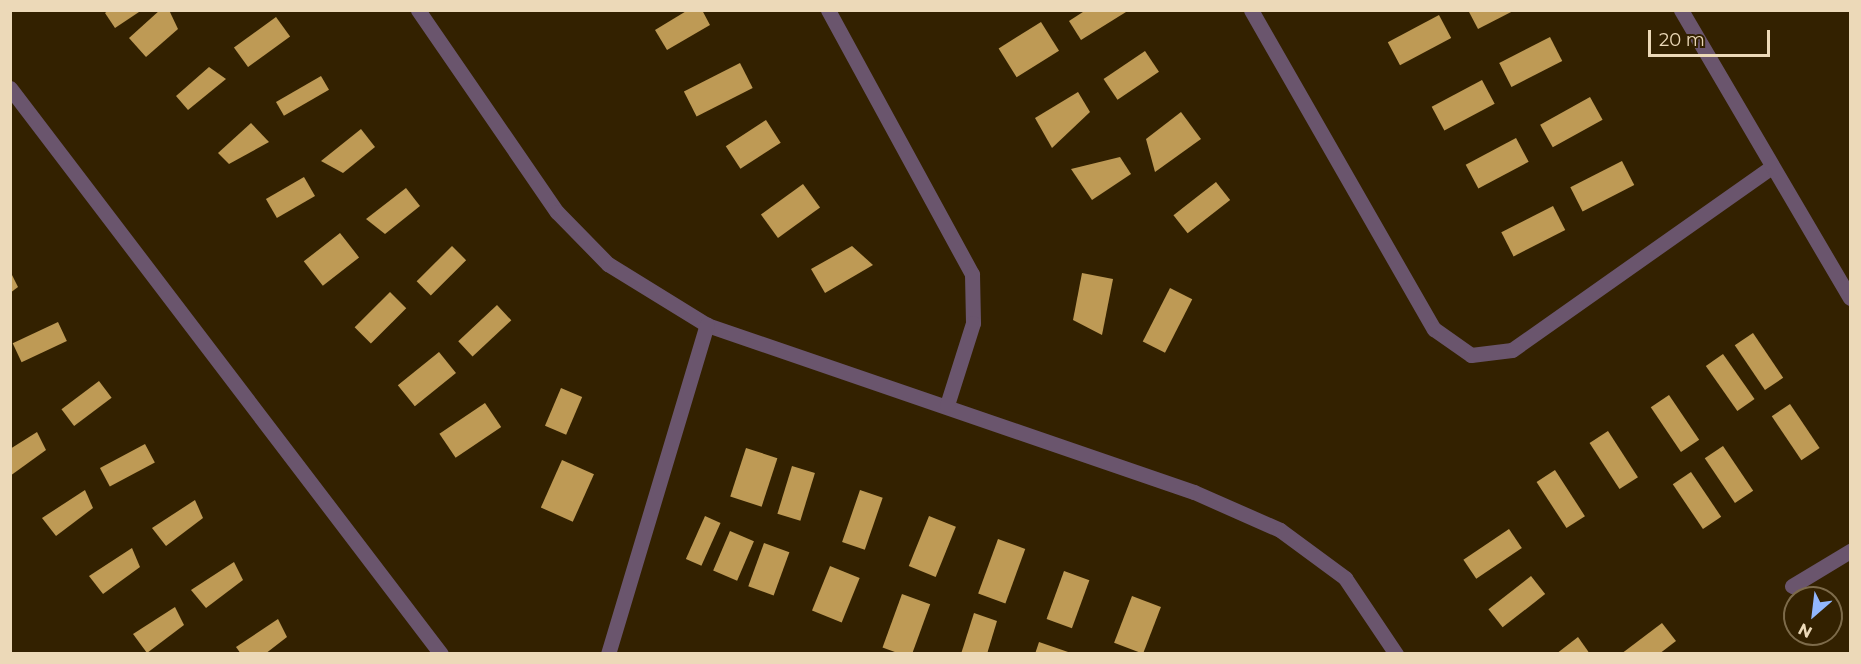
<!DOCTYPE html>
<style>
body{margin:0}
#map{position:relative;width:1861px;height:664px;overflow:hidden;background:#332100;font-family:Montserrat,sans-serif}
div>[style]{position:absolute}
[style*='--x']{left:calc(var(--x)*1px);top:calc(var(--y)*1px);width:calc(var(--w)*1px);rotate:calc(var(--a)*1deg)}
.building>*{inset:0;background:#be9a55;transform-origin:0 0}
.minor>*{height:15px;margin:-7.5px;padding:0 7.5px;transform-origin:7.5px;border-radius:7.5px;background:#6a556d}
span{translate:-50% -50%;white-space:nowrap;text-align:center;line-height:1.15;-webkit-text-stroke:6px #332100;paint-order:stroke}
.frame{position:absolute;inset:0;border:12px solid #ecd9b8;pointer-events:none}
.north{position:absolute;left:1783px;top:586px;width:60px;height:60px;box-sizing:border-box;background:#332100;border:2px solid #7d6b4a;border-radius:50%;rotate:208deg;font-size:16px;font-weight:700;line-height:24px;text-align:center;color:#ecd9b8}
.north::after{content:'';display:block;margin:auto;width:21px;height:27px;background:#92b7fd;clip-path:polygon(50% 0,100% 100%,50% 72%,0 100%)}
.scale{position:absolute;left:1648px;top:30px;width:122px;height:27px;box-sizing:border-box;border:3px solid #ecd9b8;border-top:0;padding-left:8px;font-size:18px;line-height:21px;white-space:nowrap;color:#ecd9b8;-webkit-text-stroke:4px #332100;paint-order:stroke}
</style>
<div id="map">
<div class="building">
<i style="clip-path:polygon(109px 10px,142px 10px,115px 28px,105px 13px)"></i>
<i style="clip-path:polygon(160px 10px,169px 10px,178px 29px,146px 57px,129px 38px)"></i>
<i style="clip-path:polygon(688px 10px,702px 10px,710px 25px,667px 50px,655px 30px)"></i>
<i style="clip-path:polygon(1086px 10px,1125px 10px,1126px 12px,1081px 40px,1069px 21px)"></i>
<i style="clip-path:polygon(1468px 10px,1515px 10px,1478px 29px)"></i>
<i style="left:1439px;top:15px;width:26px;height:58px;rotate:62deg"></i>
<i style="left:276px;top:17px;width:24px;height:52px;rotate:54deg"></i>
<i style="left:1041px;top:22px;width:34px;height:50px;rotate:58deg"></i>
<i style="left:1550px;top:37px;width:27px;height:57px;rotate:63deg"></i>
<i style="left:1145px;top:51px;width:25px;height:50px;rotate:56deg"></i>
<i style="left:740px;top:63px;width:28px;height:63px;rotate:63deg"></i>
<i style="clip-path:polygon(209px 67px,226px 79px,188px 110px,176px 96px)"></i>
<i style="left:321px;top:76px;width:16px;height:52px;rotate:60deg"></i>
<i style="left:1482px;top:80px;width:27px;height:57px;rotate:62deg"></i>
<i style="clip-path:polygon(1078px 92px,1090px 112px,1052px 148px,1035px 118px)"></i>
<i style="left:1590px;top:97px;width:26px;height:57px;rotate:61deg"></i>
<i style="clip-path:polygon(1181px 112px,1201px 139px,1155px 172px,1146px 139px)"></i>
<i style="left:766px;top:120px;width:27px;height:48px;rotate:57deg"></i>
<i style="clip-path:polygon(251px 123px,269px 142px,229px 164px,218px 153px)"></i>
<i style="clip-path:polygon(361px 129px,375px 147px,343px 173px,321px 161px)"></i>
<i style="left:1516px;top:138px;width:27px;height:57px;rotate:62deg"></i>
<i style="clip-path:polygon(1120px 157px,1131px 174px,1092px 200px,1071px 169px)"></i>
<i style="left:1622px;top:161px;width:27px;height:58px;rotate:63deg"></i>
<i style="left:304px;top:177px;width:22px;height:44px;rotate:60deg"></i>
<i style="left:1216px;top:182px;width:23px;height:54px;rotate:52deg"></i>
<i style="left:803px;top:184px;width:29px;height:52px;rotate:54deg"></i>
<i style="clip-path:polygon(406px 188px,420px 206px,385px 234px,366px 219px)"></i>
<i style="left:1553px;top:206px;width:27px;height:58px;rotate:63deg"></i>
<i style="left:340px;top:233px;width:31px;height:46px;rotate:52deg"></i>
<i style="left:452px;top:246px;width:20px;height:50px;rotate:45deg"></i>
<i style="clip-path:polygon(852px 246px,873px 265px,825px 293px,811px 269px)"></i>
<i style="clip-path:polygon(10px 271px,18px 287px,10px 293px)"></i>
<i style="clip-path:polygon(1082px 273px,1113px 279px,1102px 335px,1073px 320px)"></i>
<i style="left:1170px;top:288px;width:25px;height:60px;rotate:27deg"></i>
<i style="left:390px;top:292px;width:23px;height:50px;rotate:45deg"></i>
<i style="left:497px;top:305px;width:21px;height:53px;rotate:47deg"></i>
<i style="left:58px;top:322px;width:21px;height:50px;rotate:65deg"></i>
<i style="left:1753px;top:333px;width:54px;height:22px;rotate:56deg"></i>
<i style="left:439px;top:352px;width:27px;height:53px;rotate:51deg"></i>
<i style="left:1723px;top:354px;width:55px;height:21px;rotate:55deg"></i>
<i style="left:99px;top:381px;width:21px;height:47px;rotate:53deg"></i>
<i style="left:561px;top:388px;width:23px;height:41px;rotate:23deg"></i>
<i style="left:1669px;top:395px;width:54px;height:22px;rotate:56deg"></i>
<i style="left:485px;top:403px;width:29px;height:55px;rotate:56deg"></i>
<i style="left:1790px;top:404px;width:53px;height:22px;rotate:56deg"></i>
<i style="left:1608px;top:431px;width:55px;height:22px;rotate:57deg"></i>
<i style="clip-path:polygon(37px 432px,46px 450px,10px 476px,10px 449px)"></i>
<i style="left:145px;top:444px;width:21px;height:51px;rotate:62deg"></i>
<i style="left:1723px;top:446px;width:54px;height:22px;rotate:56deg"></i>
<i style="left:746px;top:448px;width:33px;height:51px;rotate:18deg"></i>
<i style="left:562px;top:460px;width:35px;height:52px;rotate:24deg"></i>
<i style="left:792px;top:466px;width:24px;height:50px;rotate:17deg"></i>
<i style="left:1555px;top:470px;width:55px;height:22px;rotate:57deg"></i>
<i style="left:1691px;top:472px;width:54px;height:22px;rotate:56deg"></i>
<i style="clip-path:polygon(85px 490px,93px 508px,56px 536px,42px 518px)"></i>
<i style="left:860px;top:490px;width:24px;height:55px;rotate:19deg"></i>
<i style="clip-path:polygon(195px 500px,203px 518px,166px 546px,152px 528px)"></i>
<i style="left:705px;top:516px;width:17px;height:47px;rotate:24deg"></i>
<i style="left:929px;top:516px;width:29px;height:54px;rotate:22deg"></i>
<i style="left:1509px;top:529px;width:23px;height:55px;rotate:56deg"></i>
<i style="left:730px;top:531px;width:26px;height:43px;rotate:23deg"></i>
<i style="left:998px;top:539px;width:29px;height:58px;rotate:20deg"></i>
<i style="left:764px;top:543px;width:27px;height:46px;rotate:20deg"></i>
<i style="clip-path:polygon(132px 548px,140px 567px,103px 594px,89px 576px)"></i>
<i style="clip-path:polygon(234px 562px,243px 580px,206px 608px,191px 590px)"></i>
<i style="left:830px;top:566px;width:32px;height:48px;rotate:22deg"></i>
<i style="left:1064px;top:571px;width:27px;height:51px;rotate:20deg"></i>
<i style="left:1531px;top:576px;width:23px;height:54px;rotate:52deg"></i>
<i style="left:902px;top:594px;width:30px;height:57px;rotate:20deg"></i>
<i style="left:1132px;top:596px;width:31px;height:50px;rotate:21deg"></i>
<i style="clip-path:polygon(175px 607px,184px 625px,147px 653px,133px 634px)"></i>
<i style="clip-path:polygon(974px 613px,997px 621px,987px 654px,961px 654px)"></i>
<i style="clip-path:polygon(278px 619px,287px 637px,265px 654px,241px 654px,236px 647px)"></i>
<i style="clip-path:polygon(1662px 623px,1676px 641px,1659px 654px,1621px 654px)"></i>
<i style="clip-path:polygon(1578px 637px,1590px 654px,1556px 654px)"></i>
<i style="clip-path:polygon(1039px 642px,1071px 653px,1071px 654px,1035px 654px)"></i>
</div>
<div class="minor">
<i style="--x:418;--y:10;--w:245;--a:55.5"></i>
<i style="--x:557;--y:212;--w:73;--a:45.6"></i>
<i style="--x:608;--y:264;--w:116;--a:31.6"></i>
<i style="--x:707;--y:325;--w:515;--a:18.93"></i>
<i style="--x:1194;--y:492;--w:94;--a:23.8"></i>
<i style="--x:1280;--y:530;--w:81;--a:36.4"></i>
<i style="--x:1345;--y:578;--w:92;--a:56.1"></i>
<i style="--x:828;--y:10;--w:301;--a:61.4"></i>
<i style="--x:972;--y:274;--w:49;--a:88.8"></i>
<i style="--x:973;--y:323;--w:86;--a:107.6"></i>
<i style="--x:1251;--y:10;--w:368;--a:60.2"></i>
<i style="--x:1434;--y:329;--w:45;--a:35.1"></i>
<i style="--x:1471;--y:355;--w:41;--a:-7"></i>
<i style="--x:1512;--y:350;--w:317;--a:-35.2"></i>
<i style="--x:1681;--y:10;--w:334;--a:59.6"></i>
<i style="--x:10;--y:88;--w:711;--a:52.71"></i>
<i style="--x:1792;--y:586;--w:68;--a:-31.1"></i>
<i style="--x:608;--y:654;--w:344;--a:-73.3"></i>
</div>
<div class="frame"></div>
<div class="north">N</div>
<div class="scale">20 m</div>
</div>
